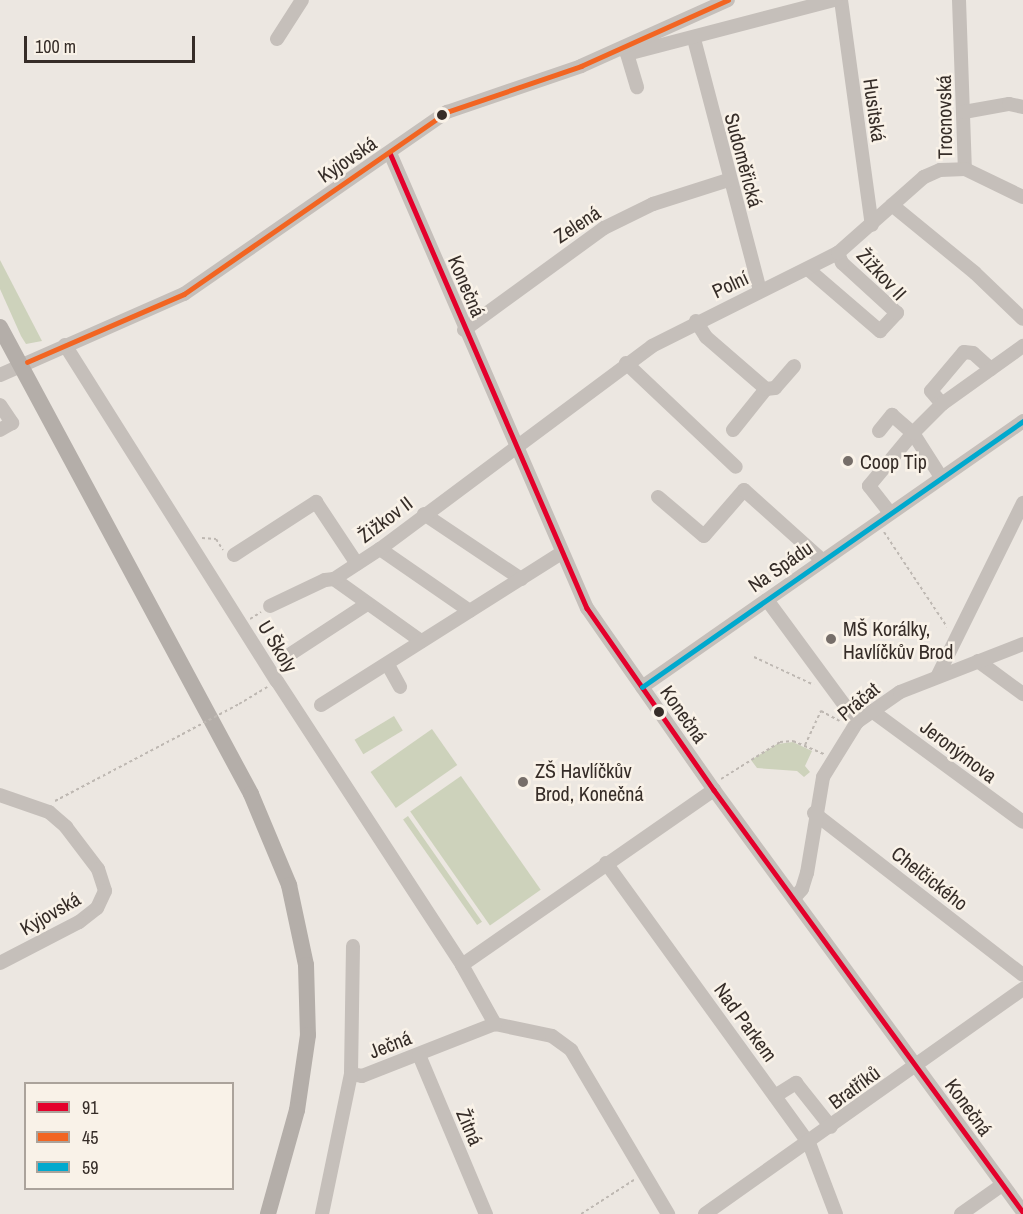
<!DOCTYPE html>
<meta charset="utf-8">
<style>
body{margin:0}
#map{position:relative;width:1023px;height:1214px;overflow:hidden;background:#ece7e1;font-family:"Archivo Narrow",sans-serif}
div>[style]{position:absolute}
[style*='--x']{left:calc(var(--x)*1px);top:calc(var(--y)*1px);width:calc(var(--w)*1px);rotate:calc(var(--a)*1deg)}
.green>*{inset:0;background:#cdd2bb;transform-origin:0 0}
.path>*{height:2px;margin-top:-1px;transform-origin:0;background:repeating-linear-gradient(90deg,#beb8b2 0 3px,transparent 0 6px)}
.minor>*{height:14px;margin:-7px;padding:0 7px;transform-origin:7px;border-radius:7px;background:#c5bfba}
.major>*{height:16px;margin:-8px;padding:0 8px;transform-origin:8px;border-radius:8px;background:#b4aea9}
.path-bridge>*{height:2px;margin-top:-1px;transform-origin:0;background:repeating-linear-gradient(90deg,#beb8b2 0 3px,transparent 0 6px)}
.bus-1>*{height:4.5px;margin:-2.25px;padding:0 2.25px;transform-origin:2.25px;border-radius:2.25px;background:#e4002b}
.bus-2>*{height:4.5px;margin:-2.25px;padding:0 2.25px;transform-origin:2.25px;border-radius:2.25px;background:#f26522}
.bus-3>*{height:4.5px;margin:-2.25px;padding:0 2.25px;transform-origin:2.25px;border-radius:2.25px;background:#00a9ce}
.dots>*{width:16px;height:16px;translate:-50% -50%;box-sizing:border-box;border:3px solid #f9f2e8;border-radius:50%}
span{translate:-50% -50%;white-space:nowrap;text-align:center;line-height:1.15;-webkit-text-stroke:5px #f9f2e8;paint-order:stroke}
.street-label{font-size:20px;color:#362d28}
.poi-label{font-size:20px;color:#362d28}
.left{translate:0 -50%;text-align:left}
.legend{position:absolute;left:24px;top:1082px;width:210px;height:108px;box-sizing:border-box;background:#f9f2e8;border:2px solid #aba39b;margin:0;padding:8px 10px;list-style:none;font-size:18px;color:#362d28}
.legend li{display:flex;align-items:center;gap:12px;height:30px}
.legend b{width:30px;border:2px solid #aba39b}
.scale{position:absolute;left:24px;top:36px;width:171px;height:27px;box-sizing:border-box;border:3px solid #362d28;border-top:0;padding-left:8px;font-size:18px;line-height:21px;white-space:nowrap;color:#362d28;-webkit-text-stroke:4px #f9f2e8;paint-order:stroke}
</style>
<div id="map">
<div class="green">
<i style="clip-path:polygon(0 260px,42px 341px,26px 344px,21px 336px,0 289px)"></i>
<i style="left:394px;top:716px;width:17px;height:46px;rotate:59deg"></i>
<i style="left:432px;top:729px;width:44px;height:75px;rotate:55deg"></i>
<i style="clip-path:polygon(793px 742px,812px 751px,805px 766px,810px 772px,804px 777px,797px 771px,757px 768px,751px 760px,777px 744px)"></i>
<i style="left:461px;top:776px;width:139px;height:62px;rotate:55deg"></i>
<i style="left:408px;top:816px;width:129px;height:6px;rotate:55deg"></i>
</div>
<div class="path">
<i style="--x:884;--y:532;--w:114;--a:56.4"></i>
<i style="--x:202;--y:538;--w:14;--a:4"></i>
<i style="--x:216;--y:539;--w:13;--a:58"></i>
<i style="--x:250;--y:619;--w:13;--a:-32"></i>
<i style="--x:754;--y:657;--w:66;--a:25"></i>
<i style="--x:239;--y:704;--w:33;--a:-31"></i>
<i style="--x:805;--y:745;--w:38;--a:-65"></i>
<i style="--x:821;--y:711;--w:21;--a:28"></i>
<i style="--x:721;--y:779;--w:70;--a:-32.1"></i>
<i style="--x:780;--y:742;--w:13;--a:-4"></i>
<i style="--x:793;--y:741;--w:34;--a:23"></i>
<i style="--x:55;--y:801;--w:138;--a:-27.7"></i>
<i style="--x:581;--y:1214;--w:63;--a:-32.7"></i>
</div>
<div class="minor">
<i style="--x:841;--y:0;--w:227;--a:82.2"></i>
<i style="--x:959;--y:0;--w:169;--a:88"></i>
<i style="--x:277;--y:39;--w:46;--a:-57.3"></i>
<i style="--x:694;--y:39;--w:260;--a:75.3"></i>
<i style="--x:625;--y:47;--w:42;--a:73.3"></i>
<i style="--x:627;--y:54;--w:215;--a:-14.6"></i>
<i style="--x:964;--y:112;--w:46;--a:-10.1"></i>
<i style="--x:1009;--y:104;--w:14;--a:12"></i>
<i style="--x:390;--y:153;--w:496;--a:66.6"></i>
<i style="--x:587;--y:608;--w:222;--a:55.1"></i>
<i style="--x:714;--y:790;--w:523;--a:53.79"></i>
<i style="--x:892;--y:205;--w:107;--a:39.3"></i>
<i style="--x:975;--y:273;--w:66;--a:43.8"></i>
<i style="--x:809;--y:270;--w:94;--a:40.7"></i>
<i style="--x:880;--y:331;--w:25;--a:-47"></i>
<i style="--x:897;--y:313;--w:74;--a:-137.7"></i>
<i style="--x:842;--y:263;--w:11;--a:-112"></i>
<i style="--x:696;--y:321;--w:19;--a:58"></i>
<i style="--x:706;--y:337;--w:79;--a:40.9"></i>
<i style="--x:464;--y:330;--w:173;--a:-36.1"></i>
<i style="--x:604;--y:228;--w:55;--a:-26.1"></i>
<i style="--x:653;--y:204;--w:79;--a:-17.7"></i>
<i style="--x:65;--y:345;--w:397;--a:57.8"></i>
<i style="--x:277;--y:681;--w:339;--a:56.9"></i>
<i style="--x:462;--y:965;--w:68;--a:60.8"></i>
<i style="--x:495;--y:1024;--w:58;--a:11.9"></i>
<i style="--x:552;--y:1036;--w:24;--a:36"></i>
<i style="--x:571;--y:1050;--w:191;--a:59.4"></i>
<i style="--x:626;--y:363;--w:151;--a:43.4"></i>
<i style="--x:0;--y:375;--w:201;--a:-23.8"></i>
<i style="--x:184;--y:294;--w:320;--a:-34.7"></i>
<i style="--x:447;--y:112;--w:142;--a:-18.9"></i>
<i style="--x:581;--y:66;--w:161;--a:-24.2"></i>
<i style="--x:942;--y:404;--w:17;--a:-130"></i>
<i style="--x:931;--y:391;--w:51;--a:-49.8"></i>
<i style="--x:964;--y:352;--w:9;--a:6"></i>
<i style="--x:973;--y:353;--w:24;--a:42"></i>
<i style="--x:0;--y:405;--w:22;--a:56"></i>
<i style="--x:12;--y:423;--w:14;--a:150"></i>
<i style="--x:733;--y:430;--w:53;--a:-51.2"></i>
<i style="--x:766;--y:389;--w:9;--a:-6"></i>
<i style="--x:775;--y:388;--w:29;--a:-49"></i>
<i style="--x:879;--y:431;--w:21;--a:-51"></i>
<i style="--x:892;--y:415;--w:28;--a:41"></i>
<i style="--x:913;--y:433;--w:69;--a:129.7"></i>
<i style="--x:869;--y:486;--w:34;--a:52"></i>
<i style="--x:941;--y:477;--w:52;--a:-122.5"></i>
<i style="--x:913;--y:433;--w:41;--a:-45"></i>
<i style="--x:942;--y:404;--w:100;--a:-35.6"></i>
<i style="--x:658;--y:497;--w:60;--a:40.3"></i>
<i style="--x:704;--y:536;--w:61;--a:-49"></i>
<i style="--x:744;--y:490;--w:105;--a:41.9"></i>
<i style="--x:424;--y:514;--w:117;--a:33.8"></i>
<i style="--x:380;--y:549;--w:109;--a:34.6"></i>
<i style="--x:234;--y:555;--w:98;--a:-32.9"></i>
<i style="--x:316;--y:502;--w:74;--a:56.5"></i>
<i style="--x:334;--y:579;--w:107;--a:35.5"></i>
<i style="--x:767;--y:600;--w:152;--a:53.6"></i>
<i style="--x:270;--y:606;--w:61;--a:-25.3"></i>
<i style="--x:325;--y:580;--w:9;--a:-6"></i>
<i style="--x:334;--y:579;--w:55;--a:-33.1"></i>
<i style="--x:380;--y:549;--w:339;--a:-36.7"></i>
<i style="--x:652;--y:346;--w:208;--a:-26.6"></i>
<i style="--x:838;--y:253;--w:115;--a:-41.5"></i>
<i style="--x:924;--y:177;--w:17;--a:-24"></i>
<i style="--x:940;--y:170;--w:25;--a:-2"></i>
<i style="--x:965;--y:169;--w:64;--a:25.8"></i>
<i style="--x:289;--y:655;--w:93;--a:-33.2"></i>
<i style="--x:978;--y:661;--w:56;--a:36.3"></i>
<i style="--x:388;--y:665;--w:25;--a:61"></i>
<i style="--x:938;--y:675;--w:192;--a:-63.7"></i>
<i style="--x:642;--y:687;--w:465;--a:-34.9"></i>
<i style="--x:321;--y:705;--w:283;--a:-32.3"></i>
<i style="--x:872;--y:711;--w:187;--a:36.3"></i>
<i style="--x:0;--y:795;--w:52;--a:19.1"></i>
<i style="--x:49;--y:812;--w:23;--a:41"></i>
<i style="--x:66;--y:827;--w:53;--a:52.7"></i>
<i style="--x:98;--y:869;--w:23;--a:72"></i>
<i style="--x:105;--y:891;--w:19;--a:115"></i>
<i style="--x:97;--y:908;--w:23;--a:142"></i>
<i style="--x:79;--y:922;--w:89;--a:152.6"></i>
<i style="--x:814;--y:813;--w:264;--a:37.8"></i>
<i style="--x:606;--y:863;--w:346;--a:54.1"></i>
<i style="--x:809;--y:1143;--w:76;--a:69.2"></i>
<i style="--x:794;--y:898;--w:12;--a:-48"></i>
<i style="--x:802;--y:889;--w:17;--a:-73"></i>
<i style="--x:807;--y:873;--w:97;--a:-80.5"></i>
<i style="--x:823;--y:777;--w:65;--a:-58.3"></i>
<i style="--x:857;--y:722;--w:52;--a:-34.9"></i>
<i style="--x:900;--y:692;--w:132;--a:-21.3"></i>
<i style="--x:353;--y:946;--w:128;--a:90.9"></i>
<i style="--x:351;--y:1074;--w:11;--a:10"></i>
<i style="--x:362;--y:1076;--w:143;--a:-21.4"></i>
<i style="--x:462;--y:965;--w:307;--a:-34.8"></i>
<i style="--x:419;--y:1055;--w:173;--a:67.2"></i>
<i style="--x:775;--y:1096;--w:25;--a:-32"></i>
<i style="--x:796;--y:1083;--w:56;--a:51.5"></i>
<i style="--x:322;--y:1214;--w:143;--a:-78.3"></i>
<i style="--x:705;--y:1214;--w:390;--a:-35.3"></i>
<i style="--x:961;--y:1214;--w:50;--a:-35.3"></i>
</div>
<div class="major">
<i style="--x:0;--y:327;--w:530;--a:61.74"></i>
<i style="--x:251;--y:794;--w:99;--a:67.3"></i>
<i style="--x:289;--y:885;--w:82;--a:78"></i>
<i style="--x:306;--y:965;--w:70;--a:88.4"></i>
<i style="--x:308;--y:1035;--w:76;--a:98.3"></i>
<i style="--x:297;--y:1110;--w:108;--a:105.6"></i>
</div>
<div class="path-bridge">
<i style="--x:177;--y:737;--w:70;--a:-28"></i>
</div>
<div class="bus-1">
<i style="--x:390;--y:153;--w:496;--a:66.6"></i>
<i style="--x:587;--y:608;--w:222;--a:55.1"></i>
<i style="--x:714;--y:790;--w:523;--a:53.79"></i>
</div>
<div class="bus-2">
<i style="--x:27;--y:362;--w:171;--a:-23.4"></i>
<i style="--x:184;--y:294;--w:320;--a:-34.7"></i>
<i style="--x:447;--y:112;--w:142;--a:-18.9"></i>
<i style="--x:581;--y:66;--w:161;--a:-24.2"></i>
</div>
<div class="bus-3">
<i style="--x:642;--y:687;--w:465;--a:-34.9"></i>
</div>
<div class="dots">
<i style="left:442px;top:115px;background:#362d28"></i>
<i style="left:848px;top:461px;background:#766e69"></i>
<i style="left:831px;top:639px;background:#766e69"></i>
<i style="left:659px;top:712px;background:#362d28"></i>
<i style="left:523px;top:782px;background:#766e69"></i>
</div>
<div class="street-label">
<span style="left:875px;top:110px;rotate:82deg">Husitská</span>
<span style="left:944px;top:117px;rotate:-91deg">Trocnovská</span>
<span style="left:347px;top:159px;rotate:-34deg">Kyjovská</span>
<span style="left:744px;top:160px;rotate:75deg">Sudoměřická</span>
<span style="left:577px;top:224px;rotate:-33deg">Zelená</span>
<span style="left:882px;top:274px;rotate:47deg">Žižkov II</span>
<span style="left:730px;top:284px;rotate:-25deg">Polní</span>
<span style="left:467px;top:286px;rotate:67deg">Konečná</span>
<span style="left:385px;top:519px;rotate:-37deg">Žižkov II</span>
<span style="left:780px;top:566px;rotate:-35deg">Na Spádu</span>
<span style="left:278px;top:646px;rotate:59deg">U Školy</span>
<span style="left:858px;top:701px;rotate:-40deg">Práčat</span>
<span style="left:684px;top:714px;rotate:55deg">Konečná</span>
<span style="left:959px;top:751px;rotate:37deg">Jeronýmova</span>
<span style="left:930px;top:878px;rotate:38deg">Chelčického</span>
<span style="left:50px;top:913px;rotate:-30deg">Kyjovská</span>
<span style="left:746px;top:1022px;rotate:54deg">Nad Parkem</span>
<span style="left:390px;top:1044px;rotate:-21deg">Ječná</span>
<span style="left:854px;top:1087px;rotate:-36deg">Bratříků</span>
<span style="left:969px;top:1107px;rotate:54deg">Konečná</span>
<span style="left:470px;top:1127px;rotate:67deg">Žitná</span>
</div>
<div class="poi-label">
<span class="left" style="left:860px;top:461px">Coop Tip</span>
<span class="left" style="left:843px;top:640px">MŠ Korálky,<br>Havlíčkův Brod</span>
<span class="left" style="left:535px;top:782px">ZŠ Havlíčkův<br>Brod, Konečná</span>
</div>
<ul class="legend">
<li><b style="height:8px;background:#e4002b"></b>91</li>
<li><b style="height:8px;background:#f26522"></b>45</li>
<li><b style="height:8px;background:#00a9ce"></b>59</li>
</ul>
<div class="scale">100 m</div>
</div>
